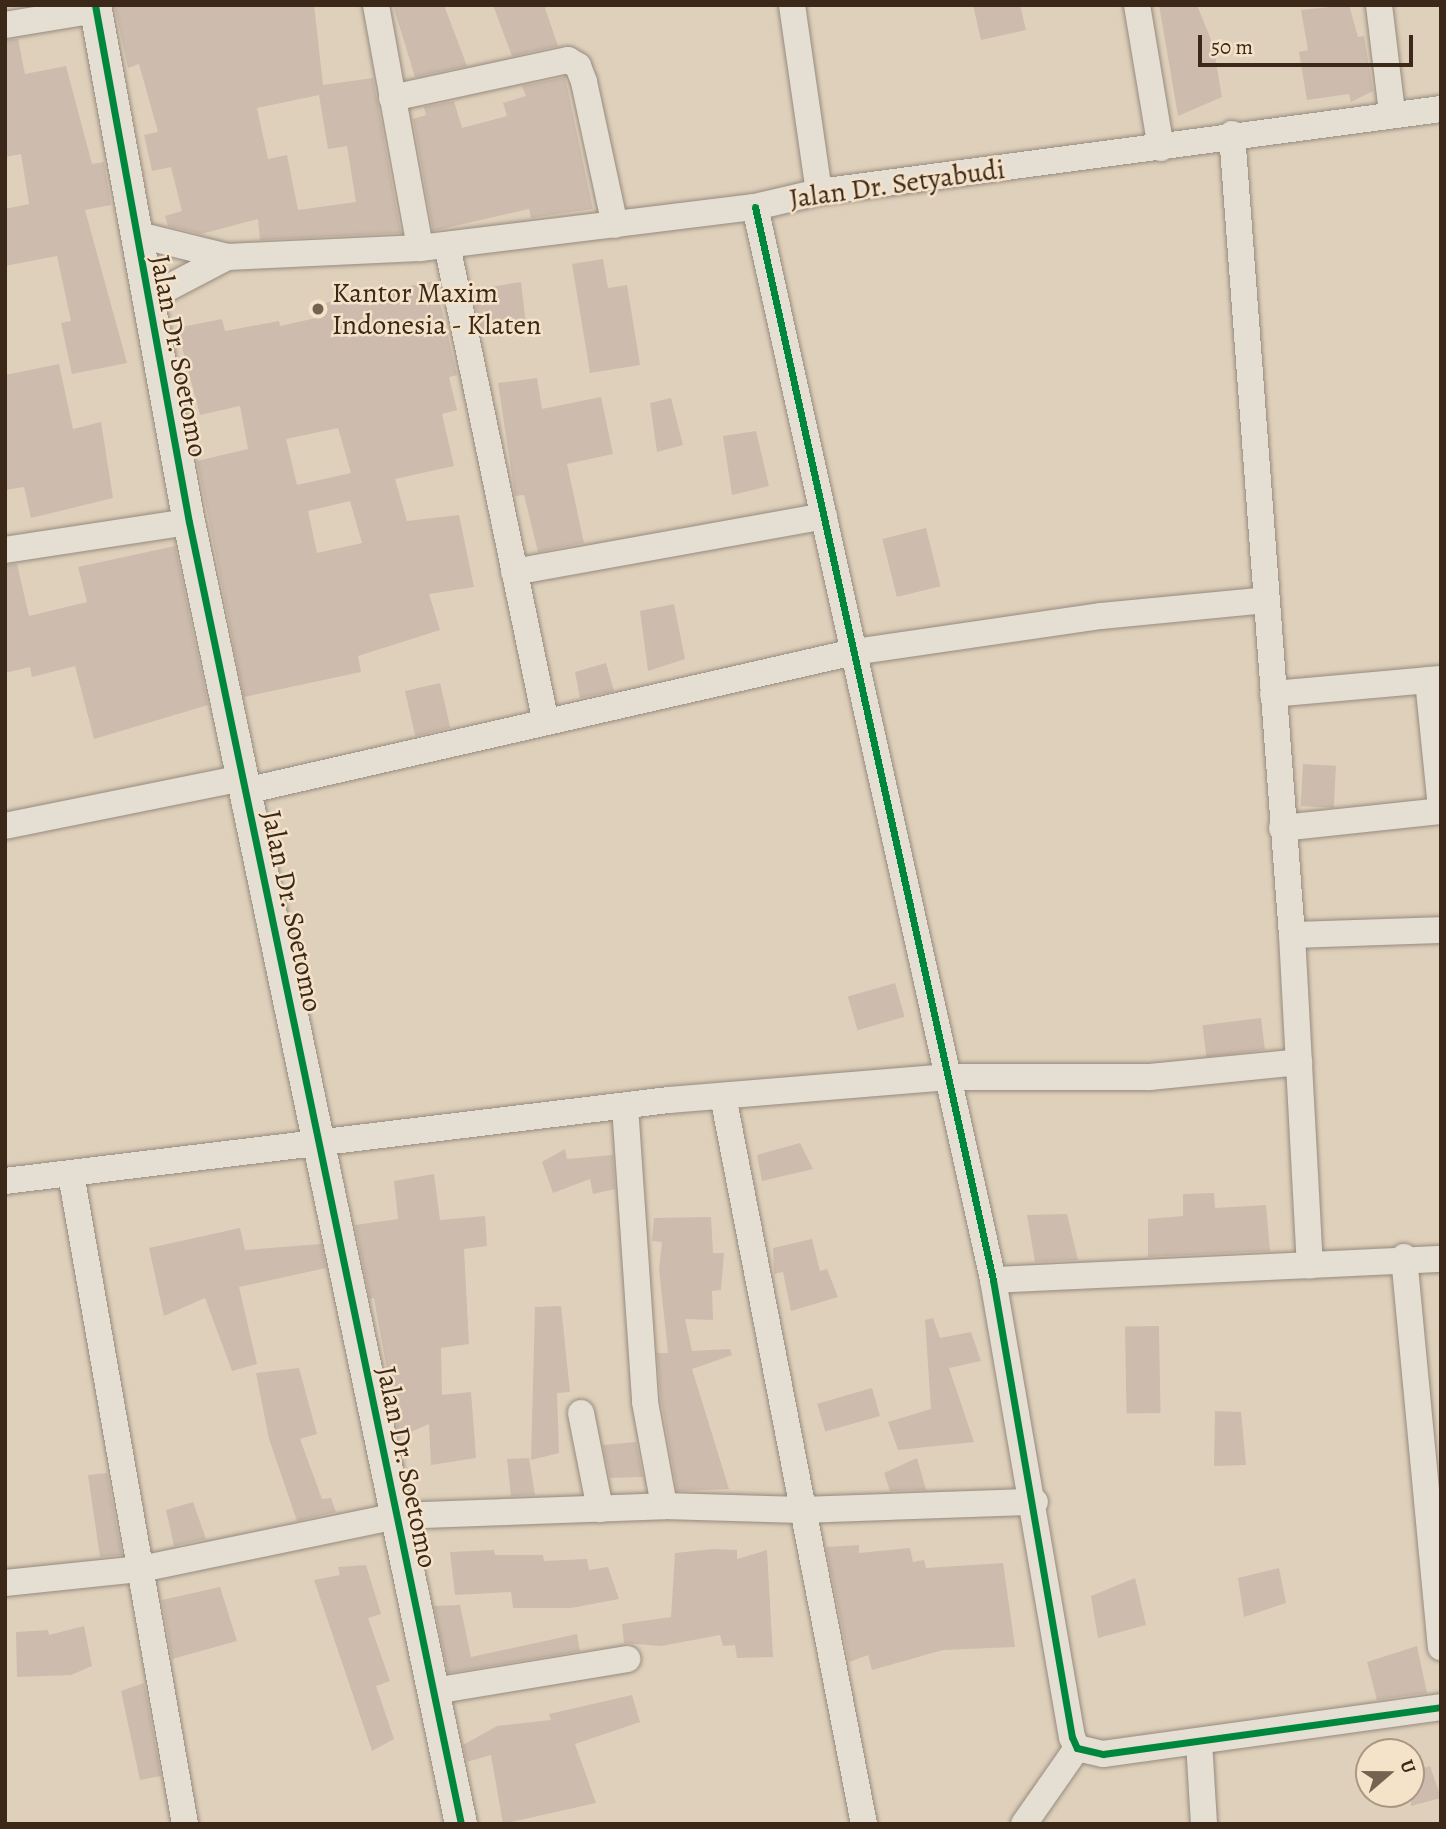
<!DOCTYPE html>
<style>
body{margin:0}
#map{position:relative;width:1446px;height:1829px;overflow:hidden;background:#dfd0bb;font-family:Alegreya,serif}
div>[style]{position:absolute}
[style*='--x']{left:calc(var(--x)*1px);top:calc(var(--y)*1px);width:calc(var(--w)*1px);rotate:calc(var(--a)*1deg)}
.building>*{inset:0;background:#cdbbad;transform-origin:0 0}
.roads{filter:drop-shadow(0 0 2px #968b7e) drop-shadow(0 0 2px #968b7e)}
.minor>*{height:26px;margin:-13px;padding:0 13px;transform-origin:13px;border-radius:13px;background:#e5ded3}
.tertiary>*{height:32px;margin:-16px;padding:0 16px;transform-origin:16px;border-radius:16px;background:#e5ded3}
.cycleway>*{height:7px;margin:-3.5px;padding:0 3.5px;transform-origin:3.5px;border-radius:3.5px;background:#00873e}
.dots>*{width:19px;height:19px;translate:-50% -50%;box-sizing:border-box;border:4px solid #f4e2c9;border-radius:50%}
span{translate:-50% -50%;white-space:nowrap;text-align:center;line-height:1.15;-webkit-text-stroke:5px #f4e2c9;paint-order:stroke}
.street-label{font-size:28px;color:#3c2819}
.poi-label{font-size:28px;color:#3c2819}
.left{translate:0 -50%;text-align:left}
.frame{position:absolute;inset:0;border:7px solid #3c2819;pointer-events:none}
.north{position:absolute;left:1355px;top:1738px;width:70px;height:70px;box-sizing:border-box;background:#f4e2c9;border:2px solid #aa9883;border-radius:50%;rotate:70deg;font-size:19px;font-weight:700;line-height:28px;text-align:center;color:#3c2819}
.north::after{content:'';display:block;margin:auto;width:24px;height:32px;background:#756352;clip-path:polygon(50% 0,100% 100%,50% 72%,0 100%)}
.scale{position:absolute;left:1198px;top:35px;width:215px;height:32px;box-sizing:border-box;border:4px solid #3c2819;border-top:0;padding-left:9px;font-size:21px;line-height:24px;white-space:nowrap;color:#3c2819;-webkit-text-stroke:5px #f4e2c9;paint-order:stroke}
</style>
<div id="map">
<div class="building">
<i style="clip-path:polygon(evenodd,114px 5px,314px 5px,323px 85px,373px 78px,401px 233px,260px 240px,258px 219px,201px 234px,168px 226px,165px 216px,182px 211px,171px 167px,152px 171px,144px 135px,158px 132px,139px 64px,128px 68px,114px 5px,319px 95px,328px 149px,347px 146px,356px 202px,298px 210px,287px 155px,268px 159px,257px 108px,319px 95px)"></i>
<i style="clip-path:polygon(393px 5px,444px 5px,467px 66px,415px 77px)"></i>
<i style="clip-path:polygon(493px 5px,544px 5px,558px 46px,512px 56px)"></i>
<i style="clip-path:polygon(973px 5px,1020px 5px,1026px 30px,981px 40px)"></i>
<i style="clip-path:polygon(1159px 5px,1197px 5px,1213px 45px,1222px 97px,1178px 116px)"></i>
<i style="clip-path:polygon(1349px 5px,1358px 37px,1364px 36px,1373px 91px,1351px 102px,1349px 94px,1307px 100px,1299px 52px,1308px 50px,1301px 10px)"></i>
<i style="clip-path:polygon(18px 39px,25px 74px,66px 66px,92px 164px,104px 162px,111px 205px,85px 210px,127px 363px,72px 374px,61px 323px,71px 321px,57px 256px,5px 266px,5px 209px,29px 204px,21px 154px,5px 157px,5px 40px)"></i>
<i style="clip-path:polygon(565px 77px,593px 209px,531px 218px,529px 209px,433px 231px,413px 119px,426px 115px,424px 107px,454px 101px,462px 128px,507px 116px,503px 103px,526px 96px,522px 86px)"></i>
<i style="clip-path:polygon(603px 259px,608px 288px,627px 285px,640px 365px,590px 373px,572px 264px)"></i>
<i style="clip-path:polygon(evenodd,435px 281px,457px 375px,449px 377px,457px 410px,442px 414px,454px 466px,395px 479px,407px 521px,459px 515px,474px 587px,429px 594px,440px 630px,358px 656px,361px 672px,244px 697px,197px 461px,248px 449px,240px 406px,200px 415px,177px 328px,222px 319px,225px 331px,279px 321px,280px 326px,325px 316px,325px 303px,435px 281px,338px 428px,351px 473px,297px 485px,286px 439px,338px 428px,435px 281px,350px 501px,362px 543px,317px 553px,308px 511px,350px 501px)"></i>
<i style="clip-path:polygon(521px 282px,526px 325px,481px 330px,472px 290px)"></i>
<i style="clip-path:polygon(59px 364px,73px 429px,101px 422px,113px 498px,31px 518px,24px 487px,5px 490px,5px 375px)"></i>
<i style="clip-path:polygon(537px 378px,542px 409px,601px 397px,613px 454px,567px 464px,584px 543px,538px 552px,524px 495px,515px 496px,498px 383px)"></i>
<i style="clip-path:polygon(671px 398px,683px 445px,657px 452px,650px 403px)"></i>
<i style="clip-path:polygon(756px 431px,769px 486px,732px 495px,723px 436px)"></i>
<i style="left:926px;top:528px;width:60px;height:45px;rotate:76deg"></i>
<i style="clip-path:polygon(175px 546px,208px 705px,94px 739px,75px 666px,32px 677px,30px 667px,5px 673px,5px 565px,17px 564px,29px 616px,87px 602px,78px 567px)"></i>
<i style="clip-path:polygon(674px 604px,685px 659px,648px 671px,640px 611px)"></i>
<i style="clip-path:polygon(606px 663px,614px 691px,580px 698px,575px 672px)"></i>
<i style="left:440px;top:683px;width:46px;height:36px;rotate:77deg"></i>
<i style="left:1303px;top:764px;width:33px;height:42px;rotate:3deg"></i>
<i style="left:895px;top:983px;width:35px;height:49px;rotate:74deg"></i>
<i style="left:1261px;top:1018px;width:32px;height:59px;rotate:83deg"></i>
<i style="clip-path:polygon(800px 1143px,813px 1169px,762px 1181px,757px 1155px)"></i>
<i style="clip-path:polygon(565px 1149px,567px 1159px,613px 1155px,615px 1189px,593px 1194px,590px 1179px,553px 1193px,542px 1162px)"></i>
<i style="clip-path:polygon(434px 1174px,440px 1220px,485px 1216px,487px 1246px,464px 1249px,469px 1344px,441px 1348px,442px 1395px,471px 1392px,476px 1458px,431px 1465px,429px 1424px,399px 1437px,374px 1298px,370px 1299px,355px 1225px,398px 1219px,394px 1181px)"></i>
<i style="clip-path:polygon(1214px 1193px,1215px 1208px,1266px 1205px,1270px 1251px,1148px 1257px,1148px 1219px,1183px 1216px,1183px 1194px)"></i>
<i style="clip-path:polygon(1067px 1214px,1078px 1260px,1035px 1262px,1027px 1215px)"></i>
<i style="clip-path:polygon(711px 1217px,713px 1253px,724px 1253px,721px 1290px,712px 1291px,713px 1320px,685px 1319px,692px 1351px,730px 1349px,732px 1355px,692px 1369px,729px 1489px,677px 1491px,661px 1400px,657px 1353px,668px 1353px,659px 1269px,662px 1242px,652px 1241px,654px 1218px)"></i>
<i style="clip-path:polygon(240px 1228px,245px 1250px,321px 1244px,326px 1268px,239px 1287px,257px 1364px,232px 1371px,205px 1298px,164px 1316px,149px 1248px)"></i>
<i style="clip-path:polygon(812px 1239px,820px 1271px,827px 1269px,838px 1297px,791px 1311px,783px 1272px,774px 1274px,773px 1248px)"></i>
<i style="clip-path:polygon(561px 1306px,570px 1392px,557px 1393px,559px 1453px,531px 1460px,535px 1307px)"></i>
<i style="clip-path:polygon(933px 1318px,940px 1338px,971px 1332px,981px 1361px,949px 1368px,974px 1442px,898px 1450px,888px 1422px,931px 1409px,925px 1320px)"></i>
<i style="left:1159px;top:1326px;width:87px;height:34px;rotate:89deg"></i>
<i style="clip-path:polygon(299px 1368px,317px 1434px,300px 1439px,322px 1499px,331px 1498px,336px 1512px,297px 1521px,269px 1439px,256px 1373px)"></i>
<i style="left:872px;top:1388px;width:29px;height:57px;rotate:74deg"></i>
<i style="clip-path:polygon(1215px 1411px,1241px 1412px,1246px 1465px,1214px 1466px)"></i>
<i style="clip-path:polygon(636px 1442px,643px 1477px,610px 1478px,603px 1445px)"></i>
<i style="clip-path:polygon(529px 1458px,535px 1495px,511px 1496px,507px 1459px)"></i>
<i style="clip-path:polygon(917px 1458px,926px 1490px,890px 1491px,884px 1473px)"></i>
<i style="clip-path:polygon(107px 1473px,122px 1555px,100px 1557px,88px 1475px)"></i>
<i style="clip-path:polygon(193px 1502px,206px 1539px,174px 1546px,166px 1510px)"></i>
<i style="clip-path:polygon(859px 1545px,859px 1553px,910px 1548px,913px 1562px,924px 1560px,926px 1568px,1003px 1563px,1015px 1647px,943px 1650px,872px 1670px,868px 1655px,849px 1662px,826px 1547px)"></i>
<i style="clip-path:polygon(714px 1549px,737px 1550px,737px 1559px,767px 1550px,773px 1657px,737px 1658px,735px 1645px,723px 1646px,720px 1635px,661px 1646px,624px 1643px,622px 1624px,671px 1617px,675px 1553px)"></i>
<i style="clip-path:polygon(494px 1550px,495px 1555px,543px 1555px,544px 1561px,587px 1559px,589px 1570px,608px 1567px,619px 1599px,571px 1608px,513px 1608px,511px 1592px,455px 1595px,450px 1552px)"></i>
<i style="clip-path:polygon(366px 1565px,381px 1614px,368px 1618px,390px 1681px,376px 1686px,394px 1739px,372px 1751px,314px 1580px,340px 1575px,338px 1567px)"></i>
<i style="clip-path:polygon(1279px 1568px,1286px 1603px,1244px 1617px,1238px 1578px)"></i>
<i style="clip-path:polygon(1135px 1578px,1146px 1625px,1098px 1638px,1091px 1596px)"></i>
<i style="clip-path:polygon(220px 1587px,237px 1641px,172px 1659px,162px 1600px)"></i>
<i style="clip-path:polygon(460px 1605px,471px 1657px,577px 1634px,580px 1651px,448px 1673px,434px 1606px)"></i>
<i style="clip-path:polygon(84px 1626px,92px 1666px,71px 1675px,17px 1677px,16px 1632px,48px 1630px,49px 1635px)"></i>
<i style="clip-path:polygon(1417px 1646px,1427px 1693px,1377px 1700px,1367px 1662px)"></i>
<i style="clip-path:polygon(144px 1683px,161px 1776px,140px 1780px,121px 1691px)"></i>
<i style="clip-path:polygon(632px 1695px,640px 1722px,575px 1744px,596px 1803px,503px 1824px,491px 1755px,467px 1762px,463px 1745px,497px 1726px,551px 1720px,549px 1714px)"></i>
<i style="clip-path:polygon(1430px 1766px,1441px 1798px,1411px 1806px,1411px 1772px)"></i>
</div>
<div class="roads">
<div class="minor">
<i style="--x:376;--y:5;--w:247;--a:79.7"></i>
<i style="--x:792;--y:5;--w:189;--a:81.8"></i>
<i style="--x:1137;--y:5;--w:145;--a:80.5"></i>
<i style="--x:1379;--y:5;--w:109;--a:83.1"></i>
<i style="--x:5;--y:25;--w:92;--a:-9.4"></i>
<i style="--x:392;--y:98;--w:180;--a:-12.2"></i>
<i style="--x:568;--y:60;--w:12;--a:31"></i>
<i style="--x:578;--y:66;--w:17;--a:69"></i>
<i style="--x:584;--y:82;--w:146;--a:77.8"></i>
<i style="--x:1232;--y:134;--w:803;--a:85.72"></i>
<i style="--x:1292;--y:935;--w:331;--a:86.9"></i>
<i style="--x:755;--y:207;--w:1099;--a:77.49"></i>
<i style="--x:993;--y:1280;--w:464;--a:80.2"></i>
<i style="--x:1072;--y:1737;--w:12;--a:66"></i>
<i style="--x:1077;--y:1748;--w:27;--a:13"></i>
<i style="--x:1103;--y:1754;--w:341;--a:-7.9"></i>
<i style="--x:135;--y:234;--w:95;--a:14"></i>
<i style="--x:227;--y:257;--w:193;--a:-2.7"></i>
<i style="--x:420;--y:248;--w:337;--a:-7"></i>
<i style="--x:755;--y:207;--w:66;--a:-13.2"></i>
<i style="--x:819;--y:192;--w:628;--a:-7.6"></i>
<i style="--x:447;--y:245;--w:487;--a:78.3"></i>
<i style="--x:147;--y:299;--w:90;--a:-27.7"></i>
<i style="--x:5;--y:550;--w:186;--a:-8.7"></i>
<i style="--x:514;--y:572;--w:315;--a:-10.2"></i>
<i style="--x:1428;--y:680;--w:128;--a:84.2"></i>
<i style="--x:1273;--y:694;--w:169;--a:-5.1"></i>
<i style="--x:245;--y:791;--w:625;--a:-12.86"></i>
<i style="--x:854;--y:652;--w:250;--a:-8.3"></i>
<i style="--x:1101;--y:616;--w:166;--a:-5.5"></i>
<i style="--x:5;--y:826;--w:242;--a:-11.4"></i>
<i style="--x:1282;--y:828;--w:160;--a:-6.1"></i>
<i style="--x:1292;--y:935;--w:149;--a:-1.9"></i>
<i style="--x:723;--y:1096;--w:742;--a:79.04"></i>
<i style="--x:625;--y:1106;--w:297;--a:86.1"></i>
<i style="--x:645;--y:1402;--w:106;--a:79.6"></i>
<i style="--x:71;--y:1174;--w:660;--a:80.05"></i>
<i style="--x:5;--y:1181;--w:669;--a:-6.96"></i>
<i style="--x:669;--y:1100;--w:278;--a:-4.7"></i>
<i style="--x:946;--y:1077;--w:204;--a:0"></i>
<i style="--x:1150;--y:1077;--w:150;--a:-5.7"></i>
<i style="--x:1404;--y:1257;--w:392;--a:84.6"></i>
<i style="--x:993;--y:1280;--w:448;--a:-2.7"></i>
<i style="--x:581;--y:1413;--w:98;--a:78.8"></i>
<i style="--x:5;--y:1583;--w:137;--a:-5.9"></i>
<i style="--x:141;--y:1569;--w:260;--a:-11.7"></i>
<i style="--x:396;--y:1516;--w:268;--a:-2.1"></i>
<i style="--x:664;--y:1506;--w:137;--a:1.7"></i>
<i style="--x:801;--y:1510;--w:234;--a:-2"></i>
<i style="--x:434;--y:1691;--w:196;--a:-9.4"></i>
<i style="--x:1199;--y:1742;--w:82;--a:86.5"></i>
<i style="--x:1024;--y:1824;--w:93;--a:-55.1"></i>
</div>
<div class="tertiary">
<i style="--x:95;--y:5;--w:525;--a:79.7"></i>
<i style="--x:189;--y:522;--w:1330;--a:78.2"></i>
</div>
</div>
<div class="cycleway">
<i style="--x:95;--y:5;--w:525;--a:79.7"></i>
<i style="--x:189;--y:522;--w:1330;--a:78.2"></i>
<i style="--x:755;--y:207;--w:1099;--a:77.49"></i>
<i style="--x:993;--y:1280;--w:464;--a:80.2"></i>
<i style="--x:1072;--y:1737;--w:12;--a:66"></i>
<i style="--x:1077;--y:1748;--w:27;--a:13"></i>
<i style="--x:1103;--y:1754;--w:341;--a:-7.9"></i>
</div>
<div class="dots">
<i style="left:318px;top:309px;background:#756352"></i>
</div>
<div class="street-label">
<span style="left:897px;top:184px;rotate:-8deg">Jalan Dr. Setyabudi</span>
<span style="left:179px;top:356px;rotate:79deg">Jalan Dr. Soetomo</span>
<span style="left:292px;top:911px;rotate:78deg">Jalan Dr. Soetomo</span>
<span style="left:407px;top:1467px;rotate:78deg">Jalan Dr. Soetomo</span>
</div>
<div class="poi-label">
<span class="left" style="left:332px;top:309px">Kantor Maxim<br>Indonesia - Klaten</span>
</div>
<div class="frame"></div>
<div class="north">U</div>
<div class="scale">50 m</div>
</div>
